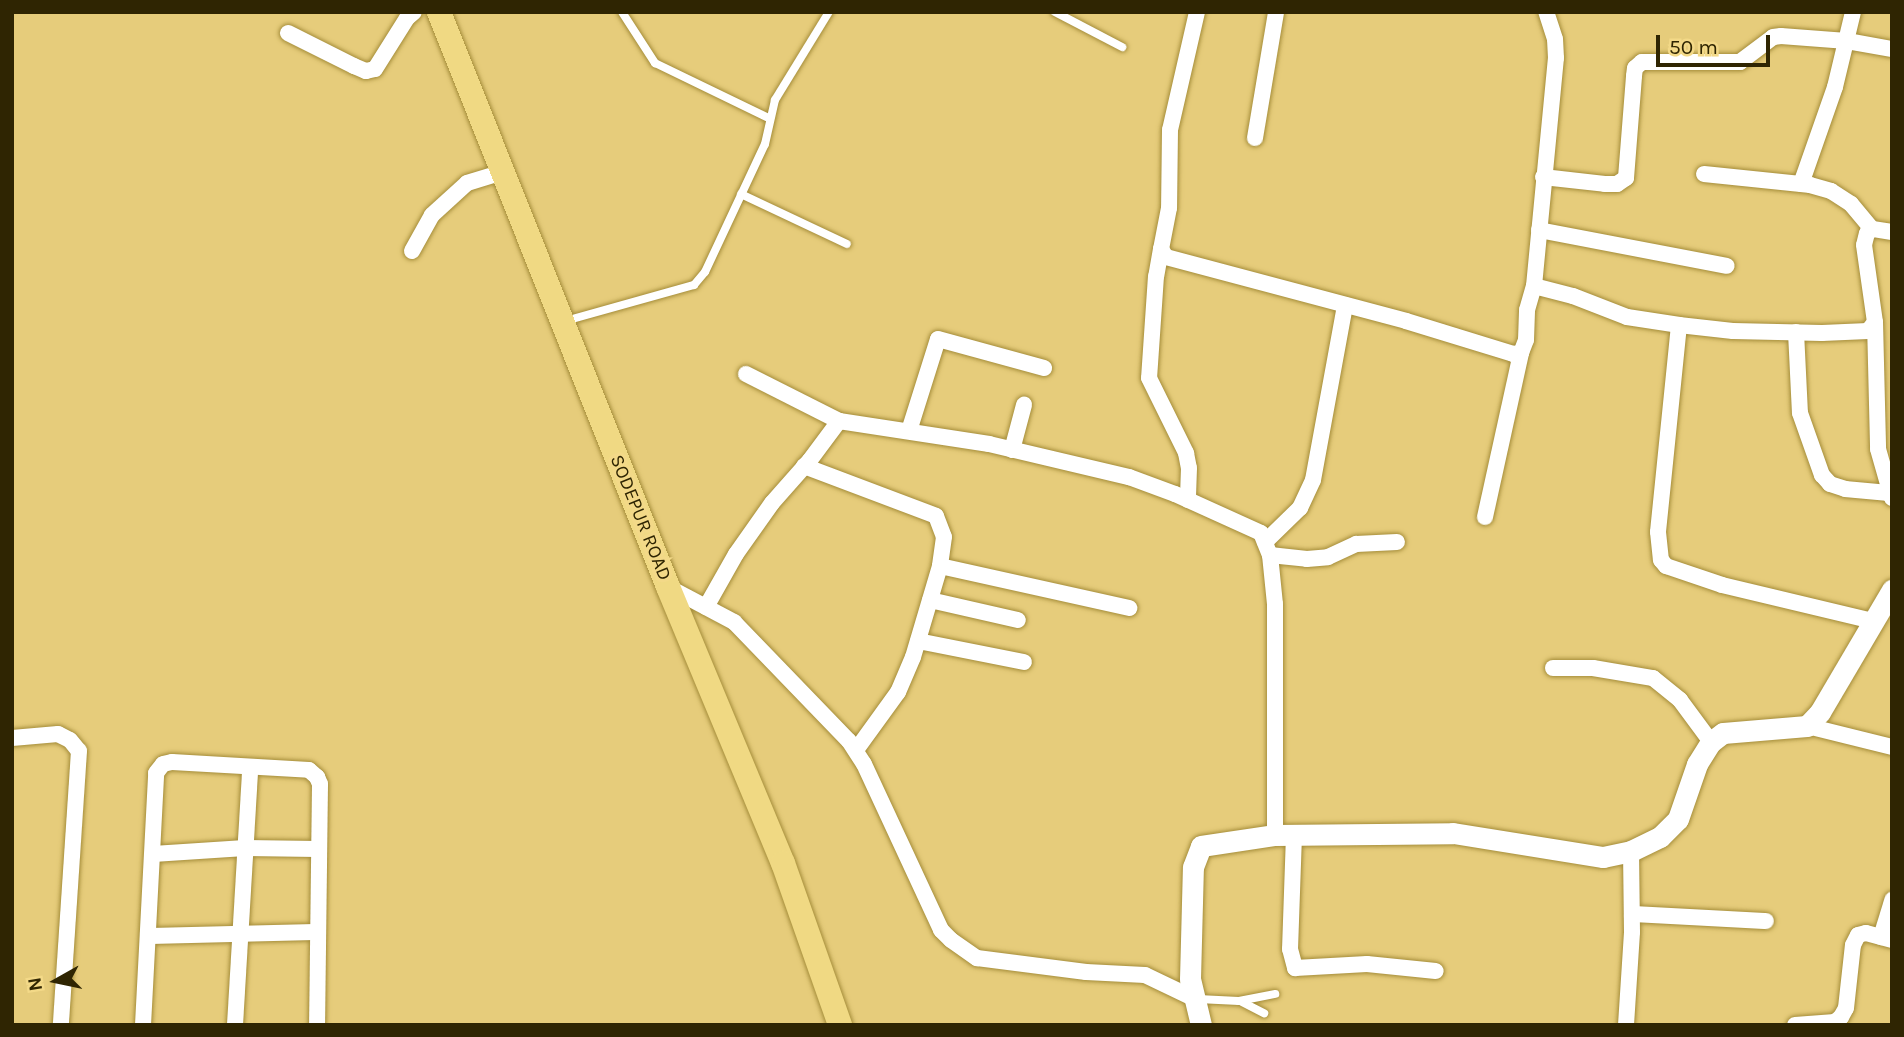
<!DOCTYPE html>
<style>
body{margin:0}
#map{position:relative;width:1904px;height:1037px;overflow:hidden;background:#e6cc7b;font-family:Karla,sans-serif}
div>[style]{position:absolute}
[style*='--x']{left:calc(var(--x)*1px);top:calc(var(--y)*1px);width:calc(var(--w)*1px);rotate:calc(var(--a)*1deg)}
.roads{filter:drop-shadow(0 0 2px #a58d3a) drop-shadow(0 0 2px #a58d3a)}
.lane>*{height:8px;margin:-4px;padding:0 4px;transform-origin:4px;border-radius:4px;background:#fff}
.street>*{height:16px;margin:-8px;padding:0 8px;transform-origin:8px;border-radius:8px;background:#fff}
.secondary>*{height:21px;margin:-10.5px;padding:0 10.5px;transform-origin:10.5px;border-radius:10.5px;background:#fff}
.primary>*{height:24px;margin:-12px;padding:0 12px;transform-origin:12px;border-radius:12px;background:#f0d983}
span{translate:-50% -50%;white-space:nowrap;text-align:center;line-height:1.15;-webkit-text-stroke:7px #f3d988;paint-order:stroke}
.street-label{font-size:19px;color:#2f2502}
.frame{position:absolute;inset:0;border:14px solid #2f2502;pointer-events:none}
.north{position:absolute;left:21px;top:946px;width:70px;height:70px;-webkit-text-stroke:5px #f3d988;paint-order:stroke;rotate:261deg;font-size:19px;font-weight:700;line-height:28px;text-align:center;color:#2f2502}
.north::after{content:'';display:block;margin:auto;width:24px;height:32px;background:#2f2502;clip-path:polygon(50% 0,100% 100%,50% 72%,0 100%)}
.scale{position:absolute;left:1656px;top:35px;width:114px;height:32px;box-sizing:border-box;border:4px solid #2f2502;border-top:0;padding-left:9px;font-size:21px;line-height:24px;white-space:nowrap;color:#2f2502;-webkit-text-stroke:5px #f3d988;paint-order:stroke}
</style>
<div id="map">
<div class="roads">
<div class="lane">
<i style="--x:622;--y:12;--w:61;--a:57.1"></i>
<i style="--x:655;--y:63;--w:127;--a:25.8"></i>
<i style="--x:1055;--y:12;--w:76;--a:27.6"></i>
<i style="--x:741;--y:194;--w:117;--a:25.3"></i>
<i style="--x:565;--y:321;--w:134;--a:-15.6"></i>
<i style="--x:694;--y:285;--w:17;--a:-50"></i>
<i style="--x:705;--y:272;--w:141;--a:-64.9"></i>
<i style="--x:765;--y:144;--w:45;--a:-77.2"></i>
<i style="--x:775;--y:100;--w:103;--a:-58.5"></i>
<i style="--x:1198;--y:999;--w:41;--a:2.8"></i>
<i style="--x:1239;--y:1001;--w:37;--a:-11"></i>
<i style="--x:1242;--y:1002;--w:25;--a:27"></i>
</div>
<div class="street">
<i style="--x:1197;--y:12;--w:121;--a:102.9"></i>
<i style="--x:1170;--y:130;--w:78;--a:90.7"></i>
<i style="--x:1169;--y:208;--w:42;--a:101"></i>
<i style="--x:1161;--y:249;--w:9;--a:58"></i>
<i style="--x:1166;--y:257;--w:248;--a:14.9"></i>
<i style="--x:1406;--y:321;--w:112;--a:17.1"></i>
<i style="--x:1513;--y:354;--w:8;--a:-7"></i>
<i style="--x:1521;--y:353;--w:14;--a:-69"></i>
<i style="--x:1526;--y:340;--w:30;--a:-88"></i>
<i style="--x:1527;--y:310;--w:25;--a:-74"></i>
<i style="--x:1534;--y:286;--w:40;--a:14.4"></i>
<i style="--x:1573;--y:296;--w:58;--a:21.3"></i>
<i style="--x:1627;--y:317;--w:53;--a:8.7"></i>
<i style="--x:1679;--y:325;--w:54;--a:6.3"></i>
<i style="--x:1733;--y:331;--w:89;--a:1.3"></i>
<i style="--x:1822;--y:333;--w:46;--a:-2.5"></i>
<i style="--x:1868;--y:331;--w:11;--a:-52"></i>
<i style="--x:288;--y:33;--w:74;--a:26.6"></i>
<i style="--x:354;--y:66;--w:13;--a:23"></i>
<i style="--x:366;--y:71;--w:9;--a:-13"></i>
<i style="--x:375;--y:69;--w:60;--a:-57.9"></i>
<i style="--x:407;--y:18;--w:9;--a:-41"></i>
<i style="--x:1255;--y:138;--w:128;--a:-80.5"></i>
<i style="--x:1704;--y:174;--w:107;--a:5.9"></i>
<i style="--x:1810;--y:185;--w:22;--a:16"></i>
<i style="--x:1831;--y:191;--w:24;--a:33"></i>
<i style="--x:1851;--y:204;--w:33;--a:50"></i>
<i style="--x:1543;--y:177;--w:62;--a:6.4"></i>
<i style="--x:1605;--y:184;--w:12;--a:0"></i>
<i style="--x:1617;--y:184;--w:11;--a:-34"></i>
<i style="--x:1626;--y:178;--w:102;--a:-85.5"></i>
<i style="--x:1634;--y:76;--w:8;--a:-83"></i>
<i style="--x:1635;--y:68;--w:9;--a:-41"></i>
<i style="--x:1642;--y:62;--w:98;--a:0"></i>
<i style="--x:1740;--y:62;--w:41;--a:-37.1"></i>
<i style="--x:1773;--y:37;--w:8;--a:-7"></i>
<i style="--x:1781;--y:36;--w:66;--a:4.3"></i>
<i style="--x:1847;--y:41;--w:46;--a:10.1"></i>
<i style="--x:1801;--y:184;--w:103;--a:-70.7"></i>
<i style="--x:1835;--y:87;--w:77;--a:-76.5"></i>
<i style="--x:1539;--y:230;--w:191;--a:10.8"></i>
<i style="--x:1892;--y:232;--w:20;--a:-171"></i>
<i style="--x:1872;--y:229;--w:6;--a:141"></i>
<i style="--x:1867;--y:233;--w:12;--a:104"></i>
<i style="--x:1864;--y:245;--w:78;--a:81.9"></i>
<i style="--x:1875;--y:322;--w:127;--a:88.6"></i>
<i style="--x:1878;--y:449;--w:51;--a:74.1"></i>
<i style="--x:1161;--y:249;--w:27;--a:100"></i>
<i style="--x:1156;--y:276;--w:102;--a:93.9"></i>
<i style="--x:1149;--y:378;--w:84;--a:63.7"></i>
<i style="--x:1186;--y:453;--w:15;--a:79"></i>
<i style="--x:1189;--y:468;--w:32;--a:92"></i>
<i style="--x:412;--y:251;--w:41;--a:-60.9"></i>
<i style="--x:432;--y:215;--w:47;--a:-42.4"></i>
<i style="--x:467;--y:183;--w:38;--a:-17"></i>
<i style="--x:1534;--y:286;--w:229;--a:-84.5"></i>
<i style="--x:1556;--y:58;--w:19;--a:-93"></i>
<i style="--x:1555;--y:39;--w:28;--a:-108"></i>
<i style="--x:1679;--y:325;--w:208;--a:95.8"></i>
<i style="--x:1658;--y:532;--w:28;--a:84"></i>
<i style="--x:1661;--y:560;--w:8;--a:50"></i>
<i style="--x:1666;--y:566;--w:59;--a:18.7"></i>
<i style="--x:1722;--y:585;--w:155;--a:13.4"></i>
<i style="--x:1796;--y:332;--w:81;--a:87.2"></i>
<i style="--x:1800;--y:413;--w:66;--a:70.5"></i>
<i style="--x:1822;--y:475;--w:12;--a:48"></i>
<i style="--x:1830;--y:484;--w:16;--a:18"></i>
<i style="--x:1845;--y:489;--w:44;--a:5.2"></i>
<i style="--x:746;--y:374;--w:104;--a:26.8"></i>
<i style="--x:909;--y:431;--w:96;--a:-72.5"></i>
<i style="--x:938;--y:339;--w:110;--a:15.3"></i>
<i style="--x:1012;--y:450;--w:47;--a:-75.1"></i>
<i style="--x:804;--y:466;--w:141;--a:20.7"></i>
<i style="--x:936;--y:516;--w:22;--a:69"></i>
<i style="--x:944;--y:537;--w:29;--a:98"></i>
<i style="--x:940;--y:566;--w:95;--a:106.5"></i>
<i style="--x:913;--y:657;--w:38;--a:113"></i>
<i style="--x:898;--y:692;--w:72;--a:125.9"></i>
<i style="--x:1485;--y:517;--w:168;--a:-77.6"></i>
<i style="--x:1265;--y:542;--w:49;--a:-44.2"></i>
<i style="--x:1300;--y:508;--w:31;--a:-65"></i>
<i style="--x:1313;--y:480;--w:178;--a:-79.6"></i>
<i style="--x:1270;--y:555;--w:37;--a:6"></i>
<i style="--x:1307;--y:559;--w:21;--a:-5"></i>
<i style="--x:1328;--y:557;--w:31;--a:-25"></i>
<i style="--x:1356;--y:544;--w:41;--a:-2.8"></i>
<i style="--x:940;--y:566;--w:194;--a:12.5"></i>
<i style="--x:668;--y:587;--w:75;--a:27.9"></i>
<i style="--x:734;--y:622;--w:165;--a:46"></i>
<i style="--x:849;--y:741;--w:27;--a:57"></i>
<i style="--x:864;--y:764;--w:183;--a:65.1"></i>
<i style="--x:941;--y:930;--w:14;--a:45"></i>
<i style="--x:951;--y:940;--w:32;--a:35"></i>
<i style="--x:977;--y:958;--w:110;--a:7.3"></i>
<i style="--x:1086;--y:972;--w:59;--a:2.9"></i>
<i style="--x:1145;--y:975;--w:55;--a:25.6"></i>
<i style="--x:930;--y:600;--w:90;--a:12.8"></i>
<i style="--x:706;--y:607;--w:61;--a:-60.5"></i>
<i style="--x:736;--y:554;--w:62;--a:-54.8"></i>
<i style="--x:772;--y:503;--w:57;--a:-48.5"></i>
<i style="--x:810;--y:460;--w:49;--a:-53.4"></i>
<i style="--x:839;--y:421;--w:152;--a:8.7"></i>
<i style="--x:989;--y:444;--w:144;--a:13.3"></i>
<i style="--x:1129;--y:477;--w:49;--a:20.3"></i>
<i style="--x:1175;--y:494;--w:94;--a:24.4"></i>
<i style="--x:1261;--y:533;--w:24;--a:68"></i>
<i style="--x:1270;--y:555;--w:49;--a:84.2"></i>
<i style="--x:1275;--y:604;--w:231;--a:90"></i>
<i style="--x:918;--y:641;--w:108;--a:11.2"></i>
<i style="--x:1553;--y:668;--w:40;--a:0"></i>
<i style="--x:1593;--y:668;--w:61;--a:9.5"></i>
<i style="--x:1653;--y:678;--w:35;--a:39"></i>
<i style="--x:1680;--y:700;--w:52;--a:53.6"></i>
<i style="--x:1807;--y:726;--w:88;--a:13.9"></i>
<i style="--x:12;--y:738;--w:46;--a:-5"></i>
<i style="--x:58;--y:734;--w:13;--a:27"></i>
<i style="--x:70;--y:740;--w:14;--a:51"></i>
<i style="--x:79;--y:751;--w:275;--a:93.8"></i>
<i style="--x:1294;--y:835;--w:114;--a:92"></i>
<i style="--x:1290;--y:949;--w:20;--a:75"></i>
<i style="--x:1295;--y:968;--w:72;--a:-3.2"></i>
<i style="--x:1367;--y:964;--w:69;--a:5.8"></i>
<i style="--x:153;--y:854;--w:92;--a:-3.7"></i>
<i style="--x:245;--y:848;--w:72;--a:0.8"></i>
<i style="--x:1632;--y:914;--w:134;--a:3"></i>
<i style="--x:148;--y:936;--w:169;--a:-1.4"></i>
<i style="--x:1881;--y:937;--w:39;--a:-73"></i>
<i style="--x:143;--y:1025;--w:252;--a:-87"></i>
<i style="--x:156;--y:773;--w:11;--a:-52"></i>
<i style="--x:163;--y:764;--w:9;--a:-13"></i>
<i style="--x:172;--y:762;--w:137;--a:3.3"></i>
<i style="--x:309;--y:770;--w:11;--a:41"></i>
<i style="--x:317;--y:777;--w:8;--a:67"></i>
<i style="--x:320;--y:784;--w:241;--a:90.7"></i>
<i style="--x:235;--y:1025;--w:256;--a:-86.6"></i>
<i style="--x:1626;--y:1025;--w:93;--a:-86.3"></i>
<i style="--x:1632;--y:932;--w:81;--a:-90.7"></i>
<i style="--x:1795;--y:1025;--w:40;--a:-4.3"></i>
<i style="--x:1835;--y:1022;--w:8;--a:-40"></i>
<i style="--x:1841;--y:1017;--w:10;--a:-61"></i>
<i style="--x:1846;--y:1008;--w:63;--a:-83.7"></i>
<i style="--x:1853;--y:945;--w:11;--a:-63"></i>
<i style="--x:1858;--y:935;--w:8;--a:-14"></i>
<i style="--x:1866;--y:933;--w:27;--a:15"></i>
</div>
<div class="secondary">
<i style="--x:1201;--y:1025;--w:47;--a:-103.4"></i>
<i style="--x:1190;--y:979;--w:112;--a:-88.5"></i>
<i style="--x:1193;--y:867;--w:22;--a:-69"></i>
<i style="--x:1201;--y:846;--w:75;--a:-8.5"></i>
<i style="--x:1275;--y:835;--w:178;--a:-0.6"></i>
<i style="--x:1453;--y:833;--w:152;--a:9.1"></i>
<i style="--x:1603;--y:857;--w:29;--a:-12"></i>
<i style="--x:1631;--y:851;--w:32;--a:-26"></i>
<i style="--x:1660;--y:837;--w:25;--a:-45"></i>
<i style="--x:1678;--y:819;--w:58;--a:-70.9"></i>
<i style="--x:1697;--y:764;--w:26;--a:-58"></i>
<i style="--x:1711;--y:742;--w:15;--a:-37"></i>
<i style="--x:1723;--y:733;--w:84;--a:-4.8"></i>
<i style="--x:1807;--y:726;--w:19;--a:-47"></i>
<i style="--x:1820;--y:712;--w:142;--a:-59.5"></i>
</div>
<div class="primary">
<i style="--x:439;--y:12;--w:619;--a:68.28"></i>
<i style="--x:668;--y:587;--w:299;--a:67.4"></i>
<i style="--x:783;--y:863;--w:172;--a:70.6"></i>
</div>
</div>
<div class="street-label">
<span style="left:640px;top:518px;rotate:68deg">SODEPUR ROAD</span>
</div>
<div class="frame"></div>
<div class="north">N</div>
<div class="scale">50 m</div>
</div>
